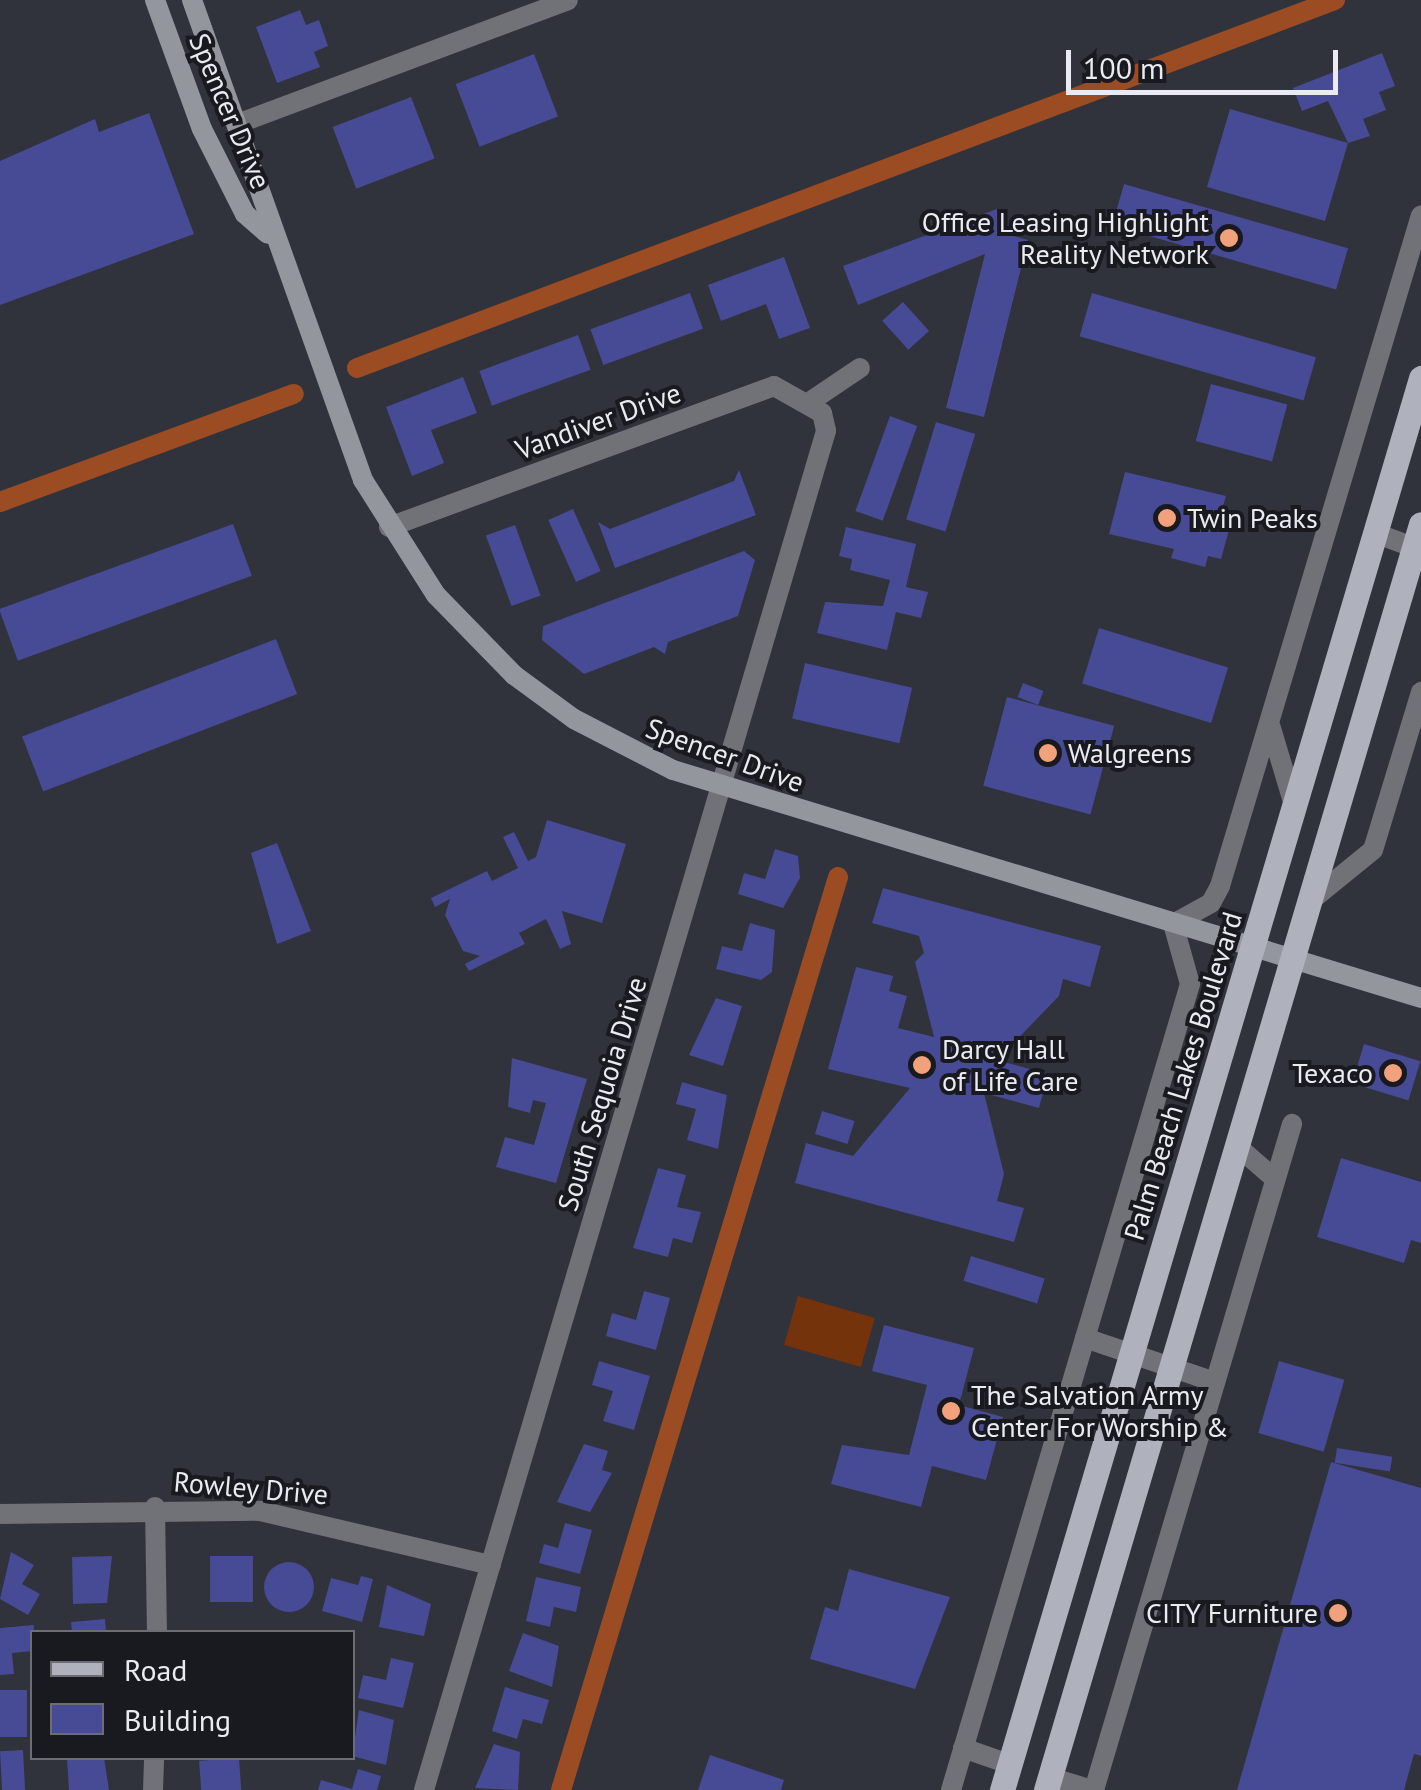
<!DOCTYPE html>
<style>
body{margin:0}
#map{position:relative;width:1421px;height:1790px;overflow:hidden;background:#30323c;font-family:"PT Sans",sans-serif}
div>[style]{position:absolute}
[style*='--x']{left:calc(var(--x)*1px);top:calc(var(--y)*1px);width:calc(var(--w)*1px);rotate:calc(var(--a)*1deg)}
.green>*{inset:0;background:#74330b;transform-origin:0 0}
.canal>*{height:20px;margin:-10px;padding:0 10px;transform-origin:10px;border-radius:10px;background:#9b4c22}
.building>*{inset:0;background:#474a94;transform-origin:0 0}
.round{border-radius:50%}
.street>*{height:20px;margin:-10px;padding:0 10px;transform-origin:10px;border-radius:10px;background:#717278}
.secondary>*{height:20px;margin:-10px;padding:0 10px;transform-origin:10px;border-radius:10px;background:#94969e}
.primary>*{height:25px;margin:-12.5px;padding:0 12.5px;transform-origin:12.5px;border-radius:12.5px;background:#afb1bc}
.dots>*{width:28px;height:28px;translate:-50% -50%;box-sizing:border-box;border:5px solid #191a1f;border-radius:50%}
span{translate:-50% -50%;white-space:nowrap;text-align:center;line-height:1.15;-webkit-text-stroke:8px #191a1f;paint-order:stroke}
.street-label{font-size:28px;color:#eaebf2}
.poi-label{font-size:28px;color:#eaebf2}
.right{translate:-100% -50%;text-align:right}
.left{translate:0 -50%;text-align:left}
.legend{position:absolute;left:30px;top:1630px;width:325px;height:130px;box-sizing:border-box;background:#191a1f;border:2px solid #6d6e73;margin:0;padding:12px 18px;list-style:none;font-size:30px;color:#eaebf2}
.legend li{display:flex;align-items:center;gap:20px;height:50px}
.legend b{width:50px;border:2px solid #6d6e73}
.scale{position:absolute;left:1066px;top:50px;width:272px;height:45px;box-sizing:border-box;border:5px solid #eaebf2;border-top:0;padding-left:12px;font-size:30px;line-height:35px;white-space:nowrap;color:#eaebf2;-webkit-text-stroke:8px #191a1f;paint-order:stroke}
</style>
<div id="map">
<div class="green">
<i style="left:798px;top:1296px;width:80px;height:51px;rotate:16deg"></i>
</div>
<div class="canal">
<i style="--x:357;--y:368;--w:1045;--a:-20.62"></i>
<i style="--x:0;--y:502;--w:313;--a:-20.2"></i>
<i style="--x:561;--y:1790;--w:954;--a:-73.12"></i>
</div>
<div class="building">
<i style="clip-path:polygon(300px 10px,306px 25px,319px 20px,328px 46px,314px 52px,320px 67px,277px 83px,256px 27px)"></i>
<i style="clip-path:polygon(1382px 53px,1395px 86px,1379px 92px,1386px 110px,1363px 119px,1370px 136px,1348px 143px,1325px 221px,1207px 187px,1230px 109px,1348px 143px,1328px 101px,1302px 111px,1293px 88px)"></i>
<i style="left:534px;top:54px;width:67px;height:84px;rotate:69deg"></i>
<i style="left:411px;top:97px;width:66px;height:84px;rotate:69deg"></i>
<i style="clip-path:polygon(149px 113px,194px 234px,0 305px,0 161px,95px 119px,99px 132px)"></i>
<i style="left:1124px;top:184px;width:233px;height:43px;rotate:16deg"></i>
<i style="clip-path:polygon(997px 209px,1006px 234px,1028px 240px,984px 417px,946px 408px,985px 254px,858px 305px,843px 266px)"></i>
<i style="clip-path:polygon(784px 257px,810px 328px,779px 339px,766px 304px,721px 321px,708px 285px)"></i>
<i style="left:690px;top:293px;width:38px;height:106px;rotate:70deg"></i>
<i style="left:1092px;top:293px;width:233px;height:45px;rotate:16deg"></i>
<i style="left:903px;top:302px;width:39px;height:28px;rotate:48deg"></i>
<i style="left:578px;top:335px;width:37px;height:105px;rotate:70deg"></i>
<i style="clip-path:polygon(463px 377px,477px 413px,431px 430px,444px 463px,412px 476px,386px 407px)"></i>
<i style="left:1211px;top:384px;width:79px;height:59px;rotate:15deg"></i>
<i style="left:890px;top:416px;width:29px;height:101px;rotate:20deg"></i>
<i style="left:936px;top:422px;width:41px;height:102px;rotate:17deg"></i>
<i style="clip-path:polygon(739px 470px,756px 515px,615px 568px,598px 522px,610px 529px,734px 481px)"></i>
<i style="clip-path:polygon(1125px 472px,1226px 496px,1220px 516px,1232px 519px,1221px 559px,1208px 556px,1205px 567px,1171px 558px,1174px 549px,1109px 534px)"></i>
<i style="left:573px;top:509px;width:68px;height:27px;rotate:66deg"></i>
<i style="left:233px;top:524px;width:55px;height:249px;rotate:70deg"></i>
<i style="left:515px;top:525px;width:75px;height:31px;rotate:70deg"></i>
<i style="clip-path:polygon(846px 527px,916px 544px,906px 587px,928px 592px,921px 618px,896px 612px,887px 650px,817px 633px,825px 602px,883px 606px,890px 580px,850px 570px,852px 559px,839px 556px)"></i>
<i style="clip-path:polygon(744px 551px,755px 560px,738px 616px,668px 642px,665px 654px,654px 647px,584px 674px,542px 640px,543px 626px)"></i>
<i style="left:1099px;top:628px;width:135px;height:58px;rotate:17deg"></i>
<i style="left:276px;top:639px;width:59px;height:272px;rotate:69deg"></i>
<i style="left:805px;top:663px;width:110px;height:57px;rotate:13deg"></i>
<i style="left:1023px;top:683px;width:22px;height:15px;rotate:21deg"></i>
<i style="left:1007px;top:697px;width:111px;height:92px;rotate:15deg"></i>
<i style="clip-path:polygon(547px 820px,626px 844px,602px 923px,562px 911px,571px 944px,560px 949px,546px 919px,519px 933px,525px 944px,469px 971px,465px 964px,480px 956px,463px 951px,445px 915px,450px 899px,435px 907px,431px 898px,487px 871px,492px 881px,518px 868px,503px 837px,514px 832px,528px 861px,536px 857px)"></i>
<i style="clip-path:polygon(277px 843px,311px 931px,277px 944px,251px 853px)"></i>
<i style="clip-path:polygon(775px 849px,798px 856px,800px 878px,783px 908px,738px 894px,744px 873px,765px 879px)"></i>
<i style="clip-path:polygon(883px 888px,1101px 946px,1090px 987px,1063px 979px,1059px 996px,997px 1060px,1048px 1074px,1039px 1108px,984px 1093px,1004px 1174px,997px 1201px,1024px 1208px,1014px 1242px,795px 1183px,806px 1143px,853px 1156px,910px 1088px,828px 1069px,856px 967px,893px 976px,889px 991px,907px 996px,898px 1028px,934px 1037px,915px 962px,924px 953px,919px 936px,872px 923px)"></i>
<i style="clip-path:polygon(750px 923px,775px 930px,772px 972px,761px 980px,716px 969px,722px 946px,742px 951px)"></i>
<i style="clip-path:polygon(716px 998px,742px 1006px,723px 1066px,689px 1055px)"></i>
<i style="left:1364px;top:1044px;width:59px;height:41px;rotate:17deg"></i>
<i style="clip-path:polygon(512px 1058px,587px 1079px,556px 1183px,496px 1167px,505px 1137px,534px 1145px,546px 1103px,533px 1100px,530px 1113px,508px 1107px)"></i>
<i style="clip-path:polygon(682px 1082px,727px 1095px,718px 1149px,687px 1140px,696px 1109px,676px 1104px)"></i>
<i style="left:822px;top:1111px;width:34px;height:24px;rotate:17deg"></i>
<i style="clip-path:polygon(1341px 1158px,1421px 1182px,1421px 1243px,1411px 1240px,1404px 1263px,1317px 1237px)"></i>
<i style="clip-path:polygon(658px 1168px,686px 1175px,677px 1207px,701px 1212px,692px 1243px,673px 1238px,668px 1257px,633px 1248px)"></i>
<i style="left:971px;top:1256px;width:77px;height:26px;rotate:17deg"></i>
<i style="clip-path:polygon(644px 1291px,670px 1298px,656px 1350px,606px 1336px,612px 1313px,636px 1320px)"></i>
<i style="clip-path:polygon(884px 1325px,974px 1348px,959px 1405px,1003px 1417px,986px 1480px,932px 1466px,921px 1507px,831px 1484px,842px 1445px,909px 1455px,927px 1385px,872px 1371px)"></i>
<i style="clip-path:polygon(599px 1361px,650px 1376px,634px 1430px,603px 1421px,613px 1391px,592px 1385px)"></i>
<i style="left:1279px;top:1361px;width:68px;height:75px;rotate:16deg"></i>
<i style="clip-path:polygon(584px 1444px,608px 1451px,602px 1470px,612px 1473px,590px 1512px,557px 1502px)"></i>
<i style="left:1337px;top:1448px;width:56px;height:15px;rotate:9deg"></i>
<i style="clip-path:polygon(1331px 1462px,1421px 1488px,1421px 1756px,1414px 1754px,1404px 1790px,1237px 1790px)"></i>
<i style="clip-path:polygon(565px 1523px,592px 1530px,580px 1574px,539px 1563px,544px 1544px,558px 1548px)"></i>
<i style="clip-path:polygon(11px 1552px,34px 1565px,22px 1584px,40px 1594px,28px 1615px,0 1599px)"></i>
<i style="clip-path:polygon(112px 1556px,107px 1603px,73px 1604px,72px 1557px)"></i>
<i style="left:210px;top:1556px;width:43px;height:46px"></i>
<i class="round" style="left:264px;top:1562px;width:50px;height:50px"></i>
<i style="clip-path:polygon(849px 1569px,950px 1597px,915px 1689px,810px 1659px,825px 1607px,838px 1611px)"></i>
<i style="clip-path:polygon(361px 1576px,373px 1579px,362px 1622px,322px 1611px,331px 1578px,358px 1585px)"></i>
<i style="clip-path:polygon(536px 1577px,581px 1587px,576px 1612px,554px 1607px,550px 1627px,526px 1621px)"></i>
<i style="clip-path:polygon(387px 1585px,431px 1604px,424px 1636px,379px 1627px)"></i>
<i style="clip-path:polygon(105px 1619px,106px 1632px,72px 1632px,71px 1622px)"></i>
<i style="clip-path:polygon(34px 1625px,32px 1651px,12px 1653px,14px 1674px,0 1675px,0 1628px)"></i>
<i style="clip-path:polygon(523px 1633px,559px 1646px,552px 1687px,509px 1671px)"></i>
<i style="clip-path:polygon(391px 1658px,414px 1663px,403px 1708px,358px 1698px,363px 1675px,386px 1680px)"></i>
<i style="clip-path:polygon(505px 1687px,549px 1700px,542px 1724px,523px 1719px,517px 1739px,492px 1731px)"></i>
<i style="left:0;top:1690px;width:27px;height:47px"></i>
<i style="clip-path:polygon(359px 1710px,394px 1720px,386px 1765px,352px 1756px)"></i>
<i style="clip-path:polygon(494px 1744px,520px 1752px,518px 1790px,475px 1788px)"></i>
<i style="left:23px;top:1750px;width:40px;height:23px;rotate:87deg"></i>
<i style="clip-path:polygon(710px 1755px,784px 1780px,781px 1790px,698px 1790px)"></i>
<i style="clip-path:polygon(67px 1758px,104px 1758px,109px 1790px,69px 1790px)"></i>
<i style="left:239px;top:1758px;width:32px;height:40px;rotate:86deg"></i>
<i style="clip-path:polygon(358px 1769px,381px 1776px,377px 1790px,318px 1790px,321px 1780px,352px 1789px)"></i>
</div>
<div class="street">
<i style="--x:237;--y:124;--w:353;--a:-20.5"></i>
<i style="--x:811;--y:401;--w:59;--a:-34"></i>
<i style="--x:389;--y:527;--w:410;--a:-20.1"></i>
<i style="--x:774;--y:386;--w:55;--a:29.4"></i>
<i style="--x:822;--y:413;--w:18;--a:77"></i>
<i style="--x:826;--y:431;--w:1417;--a:106.48"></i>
<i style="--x:1375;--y:533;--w:49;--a:20.3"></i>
<i style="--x:1271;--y:728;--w:80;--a:73.4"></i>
<i style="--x:1309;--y:902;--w:82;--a:-39.1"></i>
<i style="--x:1373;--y:850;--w:165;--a:-73.1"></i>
<i style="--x:1237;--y:1146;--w:50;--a:41"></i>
<i style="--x:1085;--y:1338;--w:137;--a:18.7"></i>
<i style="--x:155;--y:1507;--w:125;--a:89.1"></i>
<i style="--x:0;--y:1514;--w:260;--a:-0.7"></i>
<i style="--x:260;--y:1511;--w:237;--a:13.2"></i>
<i style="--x:963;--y:1748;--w:49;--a:19.2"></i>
<i style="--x:1050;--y:1777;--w:44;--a:17.2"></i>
<i style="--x:153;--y:1790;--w:32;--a:-88"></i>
<i style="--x:951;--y:1790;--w:841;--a:-73.48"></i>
<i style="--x:1190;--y:984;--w:62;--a:-105.8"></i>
<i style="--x:1173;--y:924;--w:43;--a:-28.9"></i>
<i style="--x:1211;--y:903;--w:19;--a:-62"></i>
<i style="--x:1220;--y:886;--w:700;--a:-73.32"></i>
<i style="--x:1094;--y:1790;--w:695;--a:-73.44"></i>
</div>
<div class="secondary">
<i style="--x:155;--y:0;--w:137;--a:70"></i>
<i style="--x:202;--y:129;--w:95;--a:63.2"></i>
<i style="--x:245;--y:214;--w:30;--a:41"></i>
<i style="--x:192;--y:0;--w:510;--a:70.39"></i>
<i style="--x:363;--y:480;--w:136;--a:57.6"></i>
<i style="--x:436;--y:595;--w:112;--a:45.7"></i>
<i style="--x:514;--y:675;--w:74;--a:36.3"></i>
<i style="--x:574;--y:719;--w:111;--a:27.3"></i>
<i style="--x:673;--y:770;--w:782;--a:16.95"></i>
</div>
<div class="primary">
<i style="--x:1002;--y:1790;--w:1473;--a:-73.47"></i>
<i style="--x:1046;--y:1790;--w:1320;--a:-73.5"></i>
</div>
<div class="dots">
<i style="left:1229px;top:238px;background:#f1a17b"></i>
<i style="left:1167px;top:518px;background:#f1a17b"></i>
<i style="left:1048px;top:753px;background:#f1a17b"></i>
<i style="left:922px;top:1065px;background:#f1a17b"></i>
<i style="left:1393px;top:1073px;background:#f1a17b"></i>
<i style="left:951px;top:1411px;background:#f1a17b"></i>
<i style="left:1338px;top:1613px;background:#f1a17b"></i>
</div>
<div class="street-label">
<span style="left:230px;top:111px;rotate:67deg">Spencer Drive</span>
<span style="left:598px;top:421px;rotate:-20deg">Vandiver Drive</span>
<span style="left:725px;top:755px;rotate:20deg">Spencer Drive</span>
<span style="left:1183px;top:1076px;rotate:-73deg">Palm Beach Lakes Boulevard</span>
<span style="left:602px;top:1094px;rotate:-73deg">South Sequoia Drive</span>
<span style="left:251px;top:1488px;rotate:5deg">Rowley Drive</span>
</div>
<div class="poi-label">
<span class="right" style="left:1209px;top:238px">Office Leasing Highlight<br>Reality Network</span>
<span class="left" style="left:1187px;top:518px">Twin Peaks</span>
<span class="left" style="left:1068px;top:753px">Walgreens</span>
<span class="left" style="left:942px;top:1065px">Darcy Hall<br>of Life Care</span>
<span class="right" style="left:1373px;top:1073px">Texaco</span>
<span class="left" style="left:971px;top:1411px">The Salvation Army<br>Center For Worship &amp;</span>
<span class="right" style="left:1318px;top:1613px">CITY Furniture</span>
</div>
<ul class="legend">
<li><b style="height:12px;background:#afb1bc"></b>Road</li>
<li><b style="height:28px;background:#474a94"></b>Building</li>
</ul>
<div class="scale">100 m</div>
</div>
